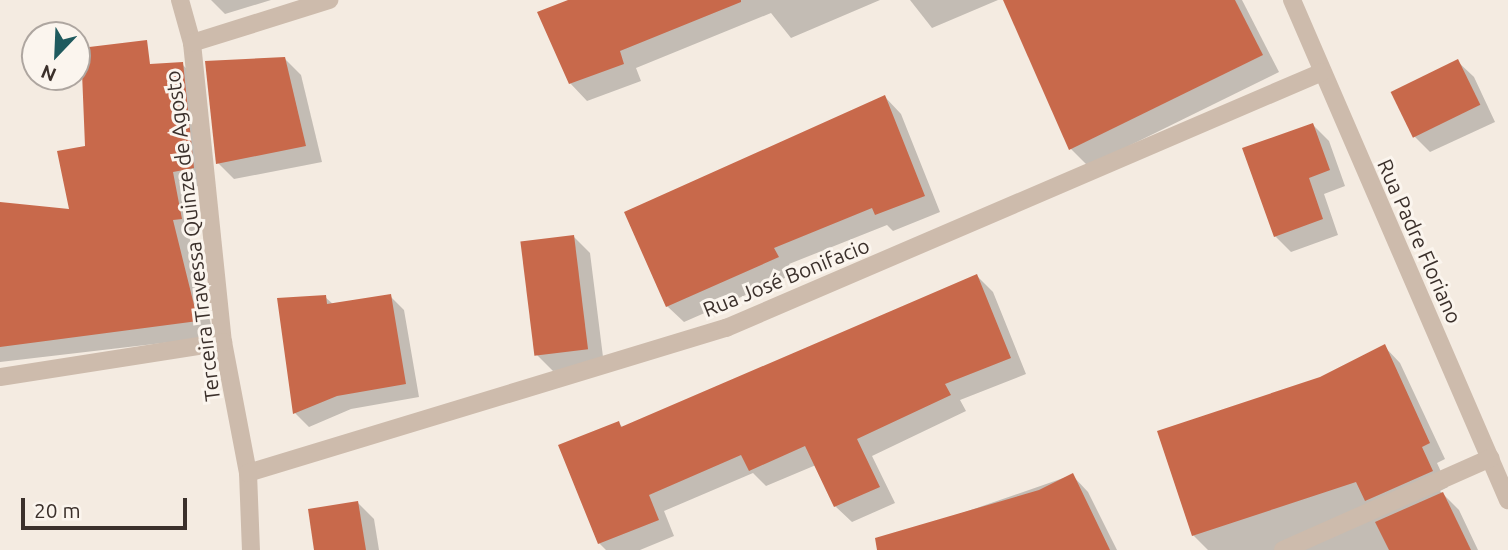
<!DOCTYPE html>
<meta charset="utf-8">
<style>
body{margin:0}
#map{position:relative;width:1508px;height:550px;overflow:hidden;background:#f4ebe1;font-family:Ubuntu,sans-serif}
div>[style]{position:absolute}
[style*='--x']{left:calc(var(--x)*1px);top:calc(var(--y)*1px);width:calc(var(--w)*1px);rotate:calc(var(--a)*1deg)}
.shadow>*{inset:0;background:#0003}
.building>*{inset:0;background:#c8694b;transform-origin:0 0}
.street>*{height:18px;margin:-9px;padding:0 9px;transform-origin:9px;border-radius:9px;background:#cdbbac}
span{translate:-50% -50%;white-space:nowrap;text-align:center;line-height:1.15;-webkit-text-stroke:6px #fbf5ee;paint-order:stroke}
.street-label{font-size:21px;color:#3b302b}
.north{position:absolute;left:21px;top:21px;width:70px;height:70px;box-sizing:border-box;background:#fbf5ee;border:2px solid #aea6a0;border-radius:50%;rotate:203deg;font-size:19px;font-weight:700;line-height:28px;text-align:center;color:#3b302b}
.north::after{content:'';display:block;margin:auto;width:24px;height:32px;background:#1f5a5e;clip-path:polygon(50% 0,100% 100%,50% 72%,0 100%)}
.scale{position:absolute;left:21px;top:498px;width:166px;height:32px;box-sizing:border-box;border:4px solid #3b302b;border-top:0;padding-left:9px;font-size:21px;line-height:24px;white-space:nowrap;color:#3b302b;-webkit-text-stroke:5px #fbf5ee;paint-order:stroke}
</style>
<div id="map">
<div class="shadow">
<i style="clip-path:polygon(211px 0,271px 0,225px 14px)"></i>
<i style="clip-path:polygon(573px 0,880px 0,791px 38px,771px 13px,636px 68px,641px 81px,587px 101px,570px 83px)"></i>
<i style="clip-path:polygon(910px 0,998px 0,932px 28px)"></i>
<i style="clip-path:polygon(1005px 0,1242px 0,1279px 72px,1088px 166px,1071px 149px)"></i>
<i style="clip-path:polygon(285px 59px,301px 75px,322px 162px,234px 179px,218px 163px)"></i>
<i style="clip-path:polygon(1457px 61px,1474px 77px,1495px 122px,1430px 152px,1414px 136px)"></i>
<i style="clip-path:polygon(182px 64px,198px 81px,209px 184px,188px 188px,197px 234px,189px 236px,214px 337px,0 362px,0 203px,72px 211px,87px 148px)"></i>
<i style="clip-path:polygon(885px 97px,901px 114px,940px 212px,893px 231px,887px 225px,789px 264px,794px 274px,684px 322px,667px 306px)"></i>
<i style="clip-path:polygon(1313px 125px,1329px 141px,1345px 186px,1324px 194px,1338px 235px,1291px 252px,1275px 236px)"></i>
<i style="clip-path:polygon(573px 236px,590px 253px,604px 365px,553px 371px,537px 355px)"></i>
<i style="clip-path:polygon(977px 276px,993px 292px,1026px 374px,960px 400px,966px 411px,872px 456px,895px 503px,852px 522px,835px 506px,816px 465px,766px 486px,753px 473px,664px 511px,674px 536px,640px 550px,606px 550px,599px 543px,619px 423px,623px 428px)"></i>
<i style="clip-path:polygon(390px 296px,404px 310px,419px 397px,351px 409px,309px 427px,295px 413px,279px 300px,325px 297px,334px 305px)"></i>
<i style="clip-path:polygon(1384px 346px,1400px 363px,1445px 459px,1437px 463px,1448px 487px,1440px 491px,1459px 510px,1478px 550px,1208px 550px,1193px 535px,1321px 379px)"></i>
<i style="clip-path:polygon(1072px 475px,1088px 492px,1117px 550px,951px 550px,942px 520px)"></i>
<i style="clip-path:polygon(358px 503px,374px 519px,379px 550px,316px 550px)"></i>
</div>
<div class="building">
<i style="clip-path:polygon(568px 0,741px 0,741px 2px,620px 51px,624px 64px,569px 84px,537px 12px)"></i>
<i style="clip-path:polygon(1003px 0,1235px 0,1263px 55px,1069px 150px)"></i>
<i style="clip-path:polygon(147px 40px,150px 64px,183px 62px,194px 168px,173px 172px,182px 219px,173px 220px,198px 321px,0 347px,0 202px,69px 209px,57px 151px,85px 146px,81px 48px)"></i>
<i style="clip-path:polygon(285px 57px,306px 146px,216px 164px,205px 61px)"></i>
<i style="left:1458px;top:59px;width:51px;height:75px;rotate:64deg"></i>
<i style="clip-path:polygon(885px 95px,925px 196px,875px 215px,872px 208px,774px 248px,779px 257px,666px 307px,624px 212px)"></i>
<i style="clip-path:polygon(1313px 123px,1330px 170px,1309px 178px,1323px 219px,1274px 237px,1242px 148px)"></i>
<i style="left:574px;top:235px;width:115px;height:54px;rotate:83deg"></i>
<i style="clip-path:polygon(977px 274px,1011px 358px,945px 384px,951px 395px,857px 439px,880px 487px,834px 507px,805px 446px,749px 471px,741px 455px,649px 495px,659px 520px,598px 544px,558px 445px,619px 421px,621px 427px)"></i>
<i style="clip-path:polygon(391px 294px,406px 384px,337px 396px,293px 414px,277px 298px,326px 295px,327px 304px)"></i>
<i style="clip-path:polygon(1385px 344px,1430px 443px,1422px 447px,1433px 471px,1365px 501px,1356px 482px,1192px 536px,1157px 431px,1320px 377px)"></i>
<i style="clip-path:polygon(1073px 473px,1110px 550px,877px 550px,875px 538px,1039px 490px)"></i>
<i style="clip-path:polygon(1443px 492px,1471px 550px,1389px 550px,1375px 522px)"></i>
<i style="clip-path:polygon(358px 501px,366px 550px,314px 550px,308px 509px)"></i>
</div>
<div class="street">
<i style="--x:180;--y:0;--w:45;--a:74.4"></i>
<i style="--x:192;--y:43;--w:301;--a:84.1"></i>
<i style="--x:223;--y:342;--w:133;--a:79.2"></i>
<i style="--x:248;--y:473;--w:77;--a:87.8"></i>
<i style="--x:1292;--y:0;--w:545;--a:66.64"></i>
<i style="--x:192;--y:43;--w:144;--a:-17.4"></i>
<i style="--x:0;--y:377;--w:226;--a:-8.9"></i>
<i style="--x:248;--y:473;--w:500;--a:-16.9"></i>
<i style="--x:726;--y:328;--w:649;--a:-23.24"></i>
<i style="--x:1283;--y:550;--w:227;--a:-23.9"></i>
</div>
<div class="street-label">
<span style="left:192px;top:236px;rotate:-97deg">Terceira Travessa Quinze de Agosto</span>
<span style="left:1420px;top:241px;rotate:66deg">Rua Padre Floriano</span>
<span style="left:786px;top:277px;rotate:-22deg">Rua José Bonifacio</span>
</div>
<div class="north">N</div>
<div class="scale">20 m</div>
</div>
